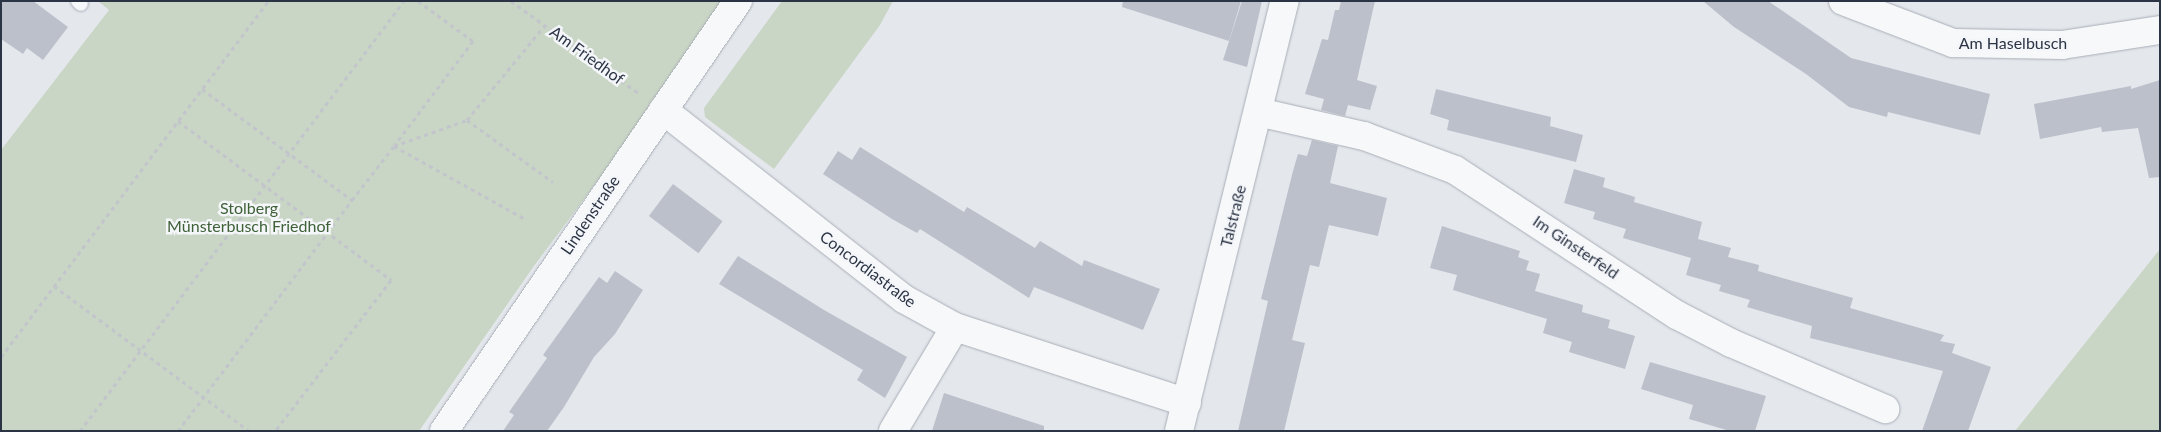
<!DOCTYPE html>
<meta charset="utf-8">
<style>
body{margin:0}
#map{position:relative;width:2161px;height:432px;overflow:hidden;background:#e4e7ec;font-family:Lato,sans-serif}
div>[style]{position:absolute}
[style*='--x']{left:calc(var(--x)*1px);top:calc(var(--y)*1px);width:calc(var(--w)*1px);rotate:calc(var(--a)*1deg)}
.green>*{inset:0;background:#c9d6c5}
.building>*{inset:0;background:#bbc0ca;transform-origin:0 0}
.path>*{height:3px;margin-top:-1.5px;transform-origin:0;background:repeating-linear-gradient(90deg,#c2c5cb 0 4px,transparent 0 8px)}
.roads{filter:drop-shadow(0 0 1px #a9aeb7) drop-shadow(0 0 1px #a9aeb7)}
.service>*{height:14px;margin:-7px;padding:0 7px;transform-origin:7px;border-radius:7px;background:#f7f8fa}
.minor>*{height:28px;margin:-14px;padding:0 14px;transform-origin:14px;border-radius:14px;background:#f7f8fa}
span{translate:-50% -50%;white-space:nowrap;text-align:center;line-height:1.15;-webkit-text-stroke:5px #f4f6f9;paint-order:stroke}
.street-label{font-size:16px;color:#2b3445}
.park-label{font-size:16px;color:#3f6138}
.frame{position:absolute;inset:0;border:2px solid #2b3445;pointer-events:none}
</style>
<div id="map">
<div class="green">
<i style="clip-path:polygon(98px 1px,732px 1px,534px 266px,419px 431px,1px 431px,1px 150px,109px 10px)"></i>
<i style="clip-path:polygon(782px 1px,893px 1px,880px 25px,774px 169px,705px 117px,704px 108px)"></i>
<i style="clip-path:polygon(2160px 249px,2160px 431px,2015px 431px)"></i>
</div>
<div class="building">
<i style="clip-path:polygon(1px 1px,33px 1px,68px 27px,43px 60px,27px 48px,23px 54px,1px 39px)"></i>
<i style="clip-path:polygon(1123px 1px,1241px 1px,1229px 41px,1122px 7px)"></i>
<i style="clip-path:polygon(1242px 1px,1262px 1px,1247px 67px,1223px 60px)"></i>
<i style="clip-path:polygon(1341px 1px,1375px 1px,1357px 80px,1377px 86px,1370px 110px,1348px 105px,1345px 116px,1321px 110px,1324px 99px,1305px 94px,1322px 39px,1328px 40px,1335px 10px,1339px 10px)"></i>
<i style="clip-path:polygon(1703px 1px,1768px 1px,1851px 58px,1990px 94px,1980px 135px,1888px 112px,1887px 117px,1849px 107px,1806px 74px,1734px 27px)"></i>
<i style="clip-path:polygon(2160px 80px,2160px 177px,2149px 178px,2138px 128px,2102px 132px,2101px 127px,2040px 139px,2034px 104px,2131px 86px,2131px 89px)"></i>
<i style="clip-path:polygon(1436px 89px,1551px 117px,1550px 126px,1583px 135px,1576px 162px,1447px 130px,1449px 120px,1430px 114px)"></i>
<i style="clip-path:polygon(1312px 140px,1338px 146px,1330px 183px,1387px 198px,1378px 236px,1329px 225px,1319px 267px,1310px 265px,1292px 340px,1305px 343px,1284px 431px,1238px 431px,1268px 301px,1261px 299px,1293px 171px,1298px 154px,1307px 156px)"></i>
<i style="clip-path:polygon(860px 147px,964px 212px,967px 207px,1035px 248px,1040px 241px,1082px 266px,1084px 260px,1160px 289px,1143px 330px,1034px 287px,1029px 298px,920px 229px,917px 233px,892px 219px,823px 174px,838px 151px,852px 160px)"></i>
<i style="clip-path:polygon(1574px 169px,1605px 178px,1603px 187px,1635px 197px,1634px 202px,1702px 222px,1698px 239px,1731px 248px,1728px 257px,1759px 265px,1758px 271px,1853px 298px,1850px 308px,1944px 335px,1940px 341px,1955px 344px,1952px 353px,1991px 367px,1968px 431px,1922px 431px,1943px 371px,1810px 338px,1812px 326px,1747px 307px,1750px 300px,1719px 291px,1721px 285px,1686px 275px,1691px 258px,1623px 238px,1626px 229px,1593px 219px,1595px 212px,1564px 203px)"></i>
<i style="left:673px;top:184px;width:62px;height:40px;rotate:37deg"></i>
<i style="clip-path:polygon(1442px 226px,1520px 251px,1518px 257px,1529px 261px,1526px 270px,1540px 274px,1535px 291px,1583px 305px,1582px 312px,1610px 320px,1608px 328px,1635px 336px,1625px 369px,1569px 352px,1572px 342px,1543px 333px,1547px 319px,1453px 290px,1457px 275px,1430px 268px)"></i>
<i style="clip-path:polygon(738px 256px,824px 310px,907px 357px,885px 398px,857px 380px,863px 370px,719px 284px)"></i>
<i style="clip-path:polygon(615px 271px,643px 290px,615px 334px,594px 357px,564px 407px,547px 431px,503px 431px,514px 415px,509px 412px,547px 358px,543px 355px,599px 277px,607px 283px)"></i>
<i style="clip-path:polygon(1650px 362px,1766px 396px,1755px 431px,1730px 431px,1689px 419px,1693px 405px,1641px 389px)"></i>
<i style="clip-path:polygon(944px 393px,1044px 426px,1044px 431px,932px 431px)"></i>
</div>
<div class="path">
<i style="--x:418;--y:1;--w:68;--a:36"></i>
<i style="--x:473;--y:41;--w:131;--a:127"></i>
<i style="--x:394;--y:146;--w:77;--a:-19.6"></i>
<i style="--x:467;--y:120;--w:123;--a:-50.6"></i>
<i style="--x:511;--y:1;--w:159;--a:35.8"></i>
<i style="--x:202;--y:89;--w:187;--a:36.5"></i>
<i style="--x:352;--y:200;--w:68;--a:-52.1"></i>
<i style="--x:394;--y:146;--w:152;--a:29.1"></i>
<i style="--x:467;--y:120;--w:106;--a:35.8"></i>
<i style="--x:178;--y:121;--w:266;--a:36.7"></i>
<i style="--x:391;--y:280;--w:190;--a:127.5"></i>
<i style="--x:54;--y:286;--w:243;--a:36.6"></i>
<i style="--x:1;--y:357;--w:445;--a:-53.1"></i>
<i style="--x:80;--y:431;--w:538;--a:-53"></i>
<i style="--x:178;--y:431;--w:289;--a:-53"></i>
</div>
<div class="roads">
<div class="service">
<i style="--x:78;--y:1;--w:4;--a:45"></i>
</div>
<div class="minor">
<i style="--x:1843;--y:1;--w:118;--a:20.9"></i>
<i style="--x:1953;--y:43;--w:109;--a:1.1"></i>
<i style="--x:2062;--y:45;--w:99;--a:-8.7"></i>
<i style="--x:663;--y:110;--w:306;--a:38.1"></i>
<i style="--x:904;--y:299;--w:58;--a:28.8"></i>
<i style="--x:955;--y:327;--w:244;--a:18.1"></i>
<i style="--x:1258;--y:112;--w:109;--a:12.8"></i>
<i style="--x:1364;--y:136;--w:97;--a:20.5"></i>
<i style="--x:1455;--y:170;--w:265;--a:33.2"></i>
<i style="--x:1677;--y:315;--w:61;--a:27.4"></i>
<i style="--x:1731;--y:343;--w:168;--a:23.2"></i>
<i style="--x:444;--y:431;--w:521;--a:-55.64"></i>
<i style="--x:893;--y:431;--w:121;--a:-59.2"></i>
<i style="--x:1179;--y:431;--w:443;--a:-76.2"></i>
</div>
</div>
<div class="street-label">
<span style="left:2013px;top:43px">Am Haselbusch</span>
<span style="left:587px;top:55px;rotate:36deg">Am Friedhof</span>
<span style="left:590px;top:215px;rotate:-56deg">Lindenstraße</span>
<span style="left:1233px;top:216px;rotate:-76deg">Talstraße</span>
<span style="left:1576px;top:247px;rotate:34deg">Im Ginsterfeld</span>
<span style="left:868px;top:269px;rotate:37deg">Concordiastraße</span>
</div>
<div class="park-label">
<span style="left:249px;top:217px">Stolberg<br>Münsterbusch Friedhof</span>
</div>
<div class="frame"></div>
</div>
